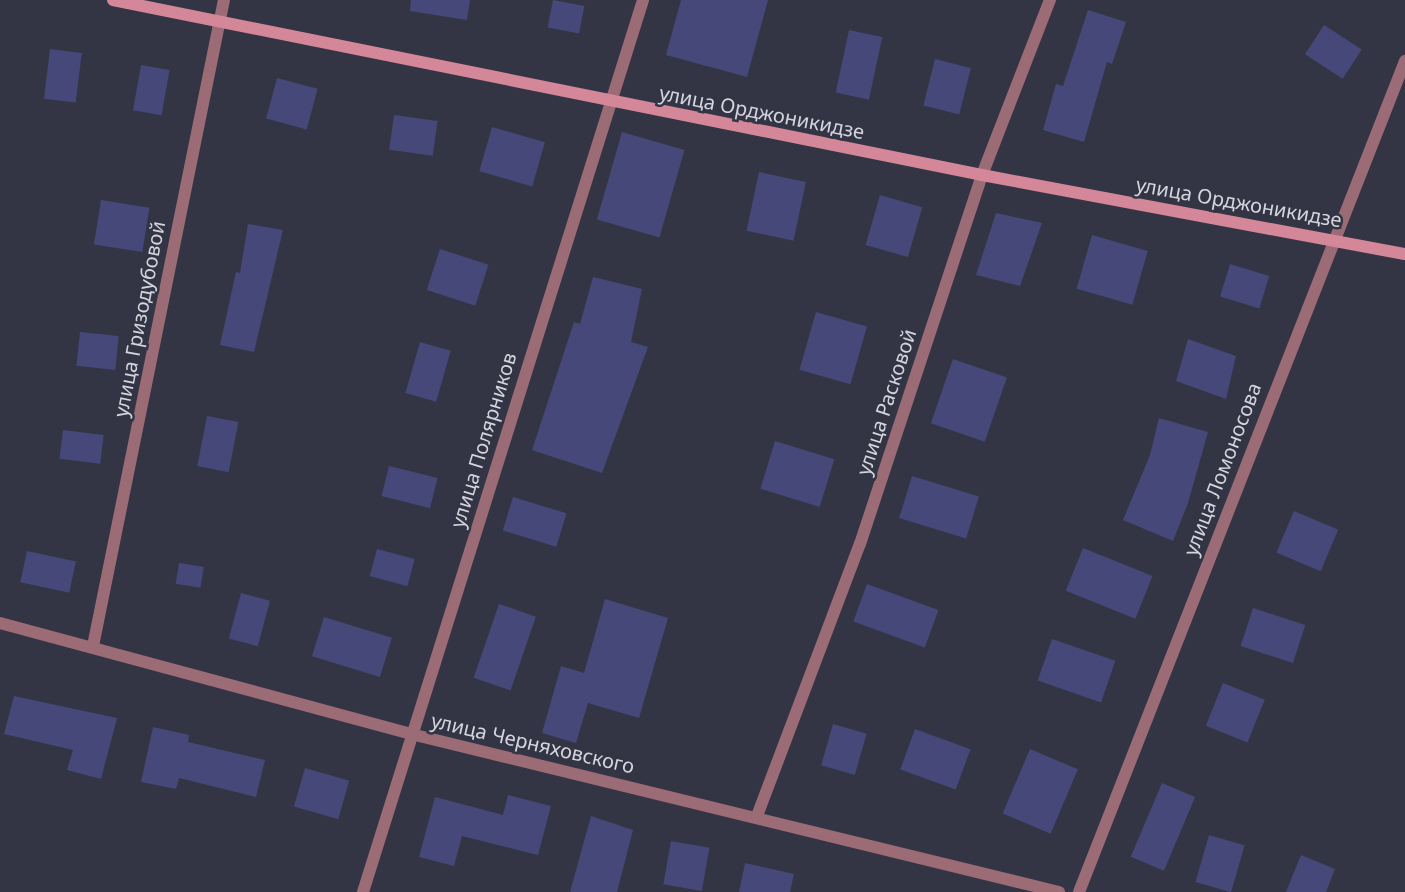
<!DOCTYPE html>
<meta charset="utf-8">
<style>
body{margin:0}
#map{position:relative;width:1405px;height:892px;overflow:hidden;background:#333544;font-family:"Noto Sans",sans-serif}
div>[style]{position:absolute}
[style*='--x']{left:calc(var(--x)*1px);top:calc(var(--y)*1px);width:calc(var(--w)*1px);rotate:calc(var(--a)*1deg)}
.building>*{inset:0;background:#464879;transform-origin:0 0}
.minor>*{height:12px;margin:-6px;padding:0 6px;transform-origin:6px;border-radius:6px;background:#9b6b76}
.secondary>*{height:12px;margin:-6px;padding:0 6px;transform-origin:6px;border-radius:6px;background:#d38799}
span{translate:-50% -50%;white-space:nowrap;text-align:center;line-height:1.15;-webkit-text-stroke:5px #333544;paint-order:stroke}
.street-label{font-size:20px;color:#d4d5df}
</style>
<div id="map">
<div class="building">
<i style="clip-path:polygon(411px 0,470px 0,467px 20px,410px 11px)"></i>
<i style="left:553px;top:0;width:32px;height:28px;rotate:11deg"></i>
<i style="clip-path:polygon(681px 0,768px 0,747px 77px,666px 55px)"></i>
<i style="clip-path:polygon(1088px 10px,1126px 22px,1112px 64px,1107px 62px,1084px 142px,1043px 130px,1056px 84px,1063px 86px)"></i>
<i style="left:1324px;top:25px;width:45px;height:35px;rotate:33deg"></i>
<i style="left:849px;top:30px;width:34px;height:64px;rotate:12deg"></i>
<i style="left:50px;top:49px;width:32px;height:50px;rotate:7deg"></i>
<i style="left:935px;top:59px;width:37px;height:48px;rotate:14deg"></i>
<i style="left:141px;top:65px;width:29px;height:46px;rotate:10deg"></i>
<i style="left:277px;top:78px;width:42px;height:42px;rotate:15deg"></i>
<i style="left:394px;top:115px;width:44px;height:35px;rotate:8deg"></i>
<i style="left:492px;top:127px;width:55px;height:46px;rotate:16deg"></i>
<i style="left:622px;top:132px;width:65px;height:91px;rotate:16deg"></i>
<i style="left:759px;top:172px;width:48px;height:60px;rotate:12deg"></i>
<i style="left:880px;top:195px;width:44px;height:52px;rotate:16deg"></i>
<i style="left:101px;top:200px;width:49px;height:45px;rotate:9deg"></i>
<i style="clip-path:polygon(996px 213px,1042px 223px,1020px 286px,976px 275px)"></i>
<i style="clip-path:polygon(248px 224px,283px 230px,254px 352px,220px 345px,236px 272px,240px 273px)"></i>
<i style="left:1092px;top:235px;width:58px;height:56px;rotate:16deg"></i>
<i style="left:440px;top:249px;width:51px;height:43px;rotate:18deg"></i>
<i style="left:1230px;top:264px;width:41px;height:34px;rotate:17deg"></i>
<i style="clip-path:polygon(593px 277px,642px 289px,631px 342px,648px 347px,602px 473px,532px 450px,574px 322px,580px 324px)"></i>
<i style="left:816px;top:312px;width:53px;height:60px;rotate:16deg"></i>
<i style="left:80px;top:332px;width:39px;height:34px;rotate:6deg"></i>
<i style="clip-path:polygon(1188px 339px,1236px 356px,1226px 399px,1176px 381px)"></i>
<i style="left:420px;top:342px;width:32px;height:53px;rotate:16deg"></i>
<i style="left:953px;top:359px;width:57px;height:68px;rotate:19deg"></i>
<i style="left:207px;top:416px;width:32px;height:51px;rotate:11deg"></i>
<i style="clip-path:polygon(1159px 418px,1208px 432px,1188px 503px,1173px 541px,1123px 520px,1150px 455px)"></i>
<i style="left:63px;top:430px;width:41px;height:29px;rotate:7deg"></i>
<i style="left:775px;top:441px;width:62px;height:50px;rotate:17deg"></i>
<i style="left:389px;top:466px;width:50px;height:31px;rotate:14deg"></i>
<i style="left:912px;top:476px;width:70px;height:44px;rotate:17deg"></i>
<i style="left:513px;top:497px;width:56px;height:35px;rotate:17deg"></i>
<i style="left:1294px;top:511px;width:48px;height:45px;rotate:23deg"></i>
<i style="left:1083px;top:548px;width:75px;height:46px;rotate:22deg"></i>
<i style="left:377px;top:549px;width:39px;height:28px;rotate:15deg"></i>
<i style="left:27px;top:551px;width:50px;height:32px;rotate:12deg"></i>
<i style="left:179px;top:563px;width:25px;height:21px;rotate:9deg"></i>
<i style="left:867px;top:584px;width:76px;height:40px;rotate:20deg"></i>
<i style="left:241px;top:593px;width:30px;height:47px;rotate:15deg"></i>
<i style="clip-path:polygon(605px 599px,668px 618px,639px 718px,588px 703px,576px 743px,542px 733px,561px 666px,584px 673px)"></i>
<i style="left:499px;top:604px;width:39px;height:78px;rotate:19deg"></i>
<i style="left:1253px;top:608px;width:55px;height:40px;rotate:18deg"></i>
<i style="left:324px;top:617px;width:71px;height:41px;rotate:17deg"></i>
<i style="left:1052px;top:639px;width:67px;height:44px;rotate:19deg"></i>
<i style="left:1223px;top:683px;width:45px;height:46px;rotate:22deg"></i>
<i style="clip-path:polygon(14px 696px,117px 718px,101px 779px,67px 770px,73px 750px,4px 734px)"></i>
<i style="left:833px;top:724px;width:35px;height:43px;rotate:16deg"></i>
<i style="clip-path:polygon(153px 727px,189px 735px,188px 742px,265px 760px,256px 797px,179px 778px,176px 789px,141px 782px)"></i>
<i style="left:915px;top:729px;width:59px;height:43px;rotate:20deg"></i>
<i style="left:1030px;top:749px;width:52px;height:70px;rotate:23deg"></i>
<i style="left:305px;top:768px;width:46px;height:40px;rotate:16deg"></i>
<i style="left:1162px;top:783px;width:36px;height:80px;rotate:23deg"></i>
<i style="clip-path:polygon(508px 795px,551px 806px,538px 855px,462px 836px,454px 866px,419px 857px,435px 797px,503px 815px)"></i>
<i style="clip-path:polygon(591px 816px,633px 830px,617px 892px,570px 892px)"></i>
<i style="left:1209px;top:835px;width:37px;height:49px;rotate:16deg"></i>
<i style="left:671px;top:841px;width:39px;height:44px;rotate:10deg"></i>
<i style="clip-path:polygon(1301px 855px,1335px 869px,1326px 892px,1286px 892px)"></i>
<i style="clip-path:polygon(745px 863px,794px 874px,790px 892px,739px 892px)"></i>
</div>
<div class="minor">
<i style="--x:0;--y:623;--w:426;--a:15.1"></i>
<i style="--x:411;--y:734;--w:667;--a:13.7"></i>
<i style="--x:93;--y:646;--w:659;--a:-78.54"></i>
<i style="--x:757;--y:816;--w:291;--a:-69.3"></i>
<i style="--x:860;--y:544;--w:389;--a:-71.7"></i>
<i style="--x:982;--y:175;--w:188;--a:-68.8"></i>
<i style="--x:363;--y:892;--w:935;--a:-72.57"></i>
<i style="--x:1079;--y:892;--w:893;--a:-68.58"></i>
</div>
<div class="secondary">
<i style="--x:113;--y:0;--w:886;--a:11.39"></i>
<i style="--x:982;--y:175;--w:430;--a:10.6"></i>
</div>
<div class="street-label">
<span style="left:762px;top:112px;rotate:11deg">улица Орджоникидзе</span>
<span style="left:1239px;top:202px;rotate:10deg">улица Орджоникидзе</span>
<span style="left:139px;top:319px;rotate:-79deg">улица Гризодубовой</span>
<span style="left:886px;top:402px;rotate:-72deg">улица Расковой</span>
<span style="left:483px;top:440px;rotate:-73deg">улица Полярников</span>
<span style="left:1222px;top:469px;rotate:-69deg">улица Ломоносова</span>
<span style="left:533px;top:743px;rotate:13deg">улица Черняховского</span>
</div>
</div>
